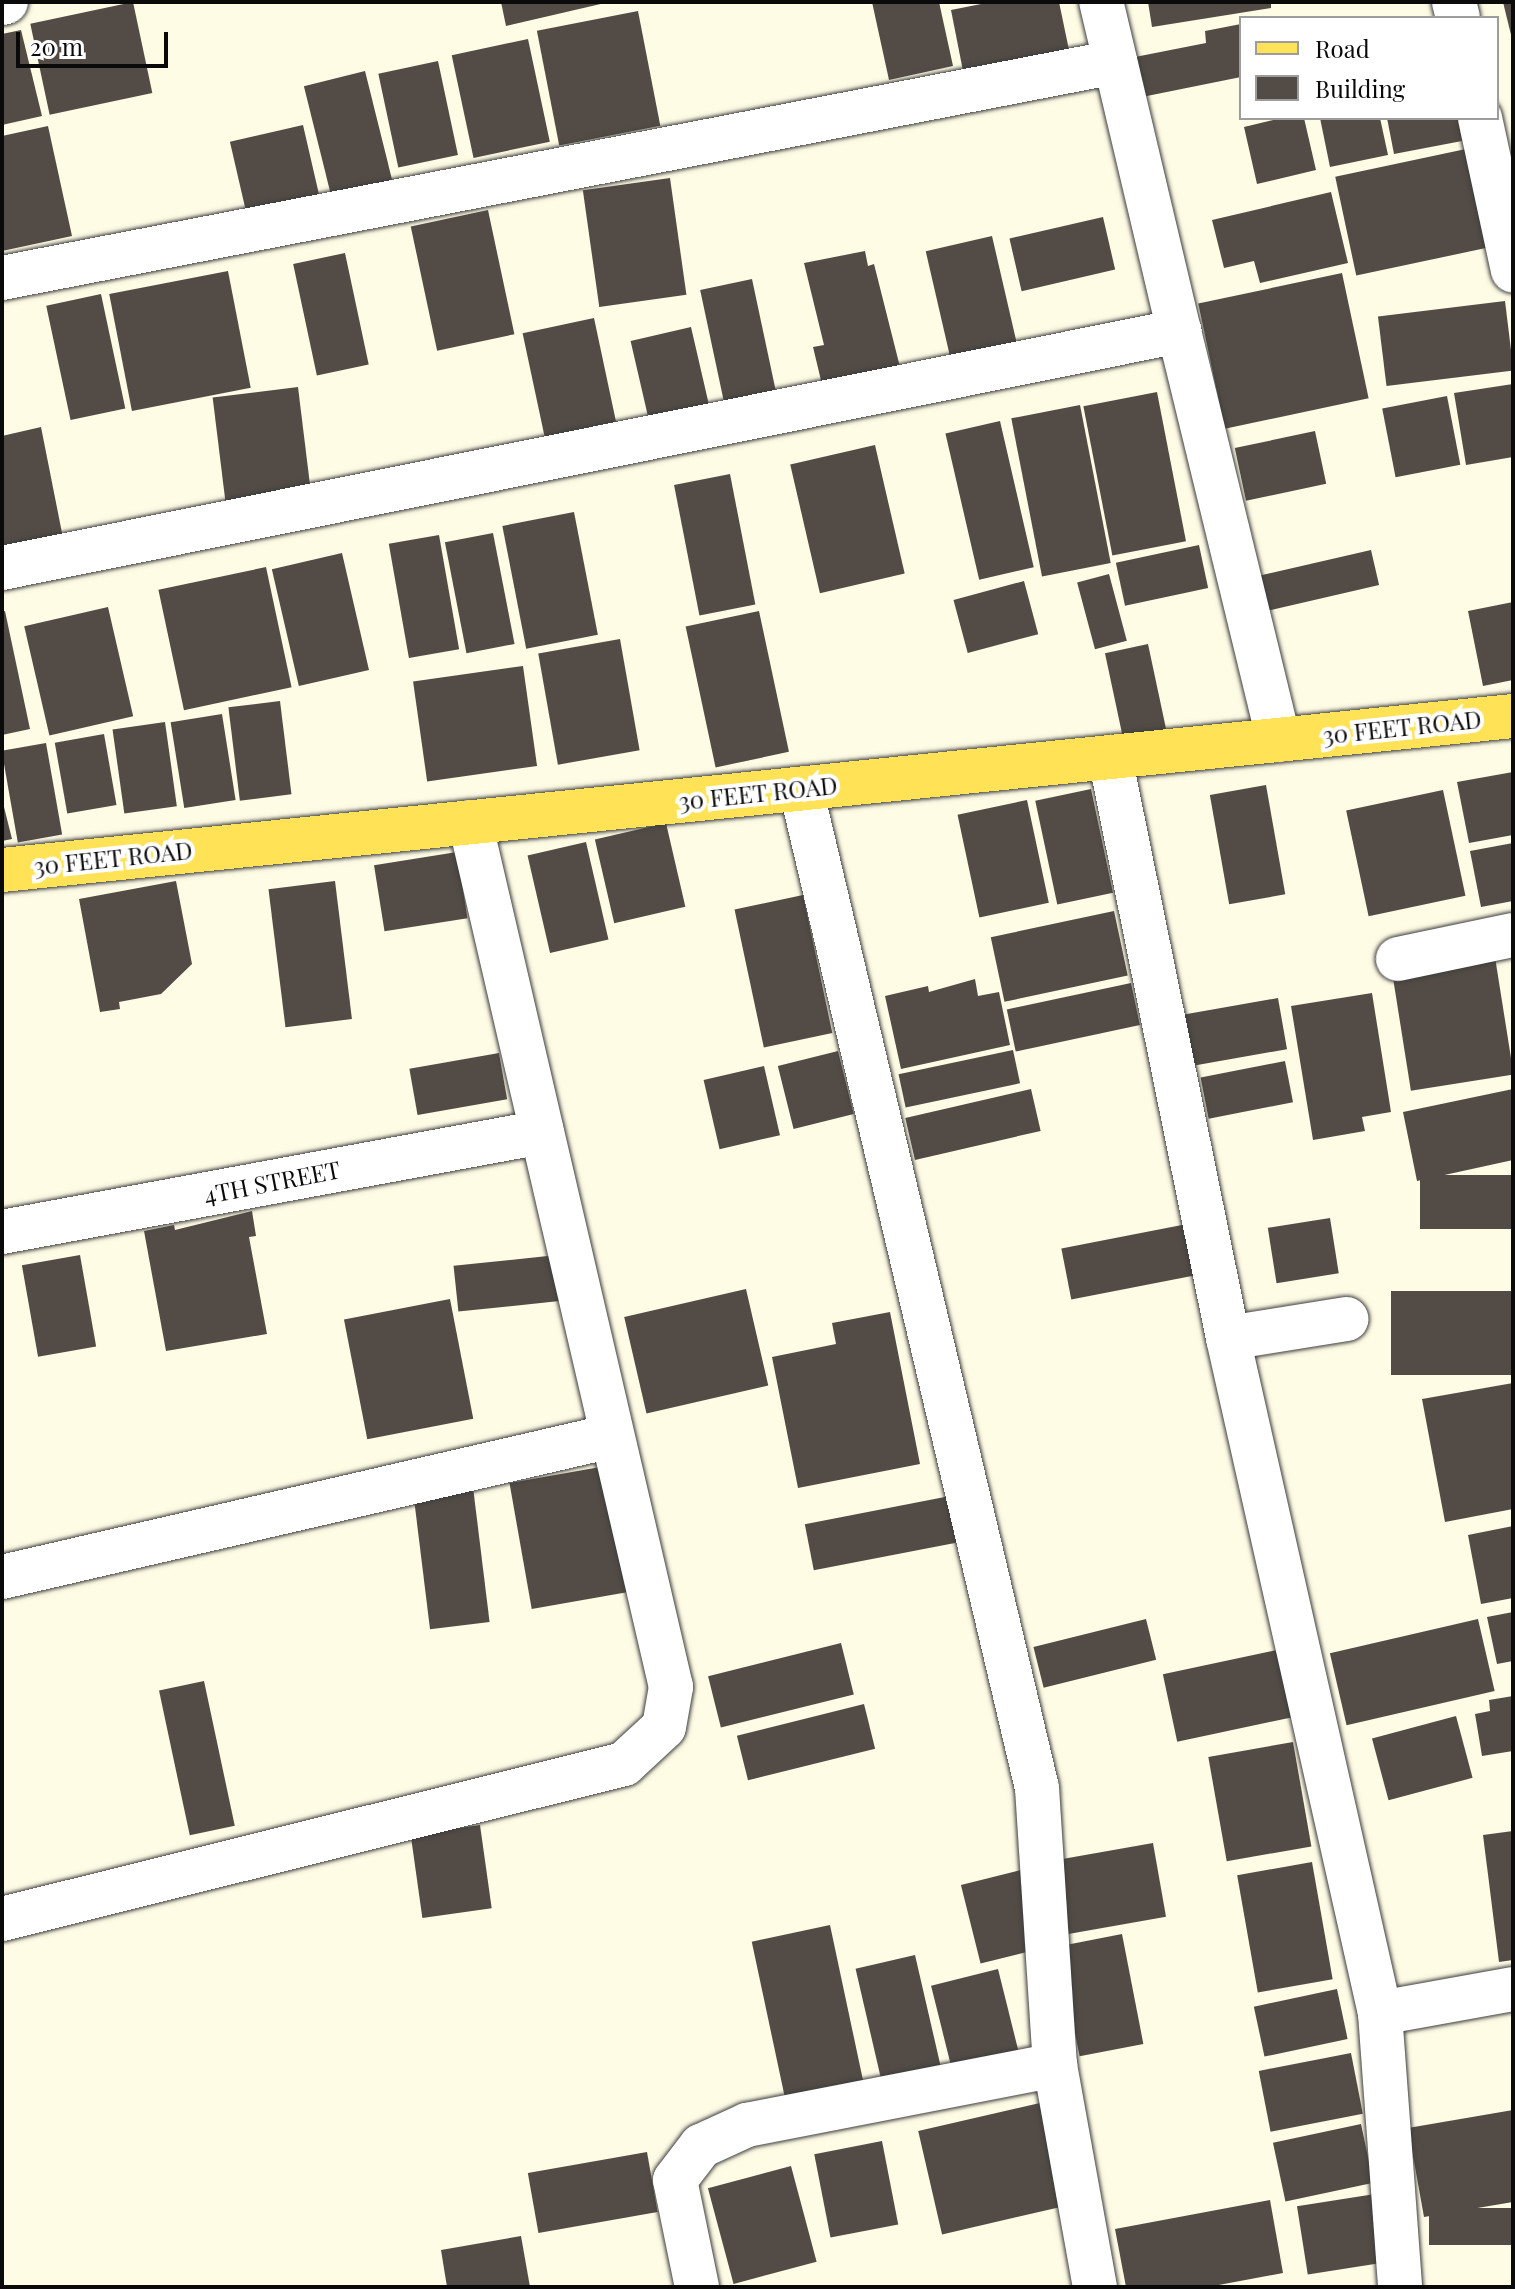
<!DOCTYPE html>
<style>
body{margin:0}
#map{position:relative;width:1515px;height:2289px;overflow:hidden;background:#fffce6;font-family:"Playfair Display",serif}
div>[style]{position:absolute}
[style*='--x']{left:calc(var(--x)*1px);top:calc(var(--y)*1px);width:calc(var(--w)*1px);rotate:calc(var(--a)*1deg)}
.building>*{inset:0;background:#534c46;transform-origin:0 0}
.roads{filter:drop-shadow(0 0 2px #3d3d3d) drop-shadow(0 0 2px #3d3d3d)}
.minor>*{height:44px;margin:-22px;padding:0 22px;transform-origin:22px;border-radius:22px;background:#fff}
.major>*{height:44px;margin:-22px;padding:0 22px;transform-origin:22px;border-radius:22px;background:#ffe256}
span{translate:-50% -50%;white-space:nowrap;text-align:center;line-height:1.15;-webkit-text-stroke:8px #fff;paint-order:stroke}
.street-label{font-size:24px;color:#0a0a0a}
.frame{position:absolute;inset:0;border:4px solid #0a0a0a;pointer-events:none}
.legend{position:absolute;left:1239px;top:16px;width:260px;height:104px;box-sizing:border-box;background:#fff;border:2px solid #9d9d9d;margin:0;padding:10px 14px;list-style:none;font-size:24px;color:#0a0a0a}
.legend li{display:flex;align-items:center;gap:16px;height:40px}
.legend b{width:40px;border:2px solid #9d9d9d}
.scale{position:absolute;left:16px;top:32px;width:152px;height:36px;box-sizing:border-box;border:4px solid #0a0a0a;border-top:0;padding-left:10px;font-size:24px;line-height:28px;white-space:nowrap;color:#0a0a0a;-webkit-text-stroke:6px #fff;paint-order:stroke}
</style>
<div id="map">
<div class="building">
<i style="left:133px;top:2px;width:93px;height:105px;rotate:78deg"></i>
<i style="clip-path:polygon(501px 2px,605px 2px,605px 3px,506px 26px)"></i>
<i style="clip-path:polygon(872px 2px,939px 2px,953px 66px,889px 80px)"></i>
<i style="clip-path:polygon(991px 2px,1059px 2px,1069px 50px,963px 71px,951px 10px)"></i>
<i style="clip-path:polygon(1148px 2px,1271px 2px,1271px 8px,1152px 27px)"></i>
<i style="clip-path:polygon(1503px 2px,1513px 2px,1513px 39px,1512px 39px)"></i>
<i style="left:638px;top:11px;width:117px;height:103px;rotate:79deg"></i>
<i style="clip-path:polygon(1241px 24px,1241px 77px,1142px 97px,1135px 57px,1206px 43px,1205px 31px)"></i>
<i style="clip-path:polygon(21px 30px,42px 116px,2px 125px,2px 34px)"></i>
<i style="left:528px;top:39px;width:105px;height:78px;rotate:78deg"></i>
<i style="left:438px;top:61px;width:96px;height:61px;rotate:78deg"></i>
<i style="left:365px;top:71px;width:113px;height:63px;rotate:76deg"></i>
<i style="clip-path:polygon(1282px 118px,1304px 118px,1316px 170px,1257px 184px,1244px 127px)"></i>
<i style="clip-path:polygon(1320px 118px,1380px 118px,1388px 155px,1330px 167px)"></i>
<i style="clip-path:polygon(1387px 118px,1458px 118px,1462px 141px,1394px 154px)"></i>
<i style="left:303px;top:125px;width:72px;height:75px;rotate:77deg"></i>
<i style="clip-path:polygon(48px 126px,72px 236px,2px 251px,2px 136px)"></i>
<i style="left:1480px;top:146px;width:101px;height:148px;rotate:78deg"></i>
<i style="left:670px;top:178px;width:118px;height:88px;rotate:82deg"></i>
<i style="clip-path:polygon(1331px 192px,1348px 263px,1260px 283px,1254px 261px,1224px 268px,1212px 220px)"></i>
<i style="left:488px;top:210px;width:127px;height:79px;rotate:78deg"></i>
<i style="left:1103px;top:217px;width:54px;height:96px;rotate:77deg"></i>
<i style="left:992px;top:236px;width:120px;height:68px;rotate:77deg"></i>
<i style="clip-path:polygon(865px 251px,868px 266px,874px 264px,900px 367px,824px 393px,813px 347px,824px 345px,804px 263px)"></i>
<i style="left:345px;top:253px;width:114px;height:53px;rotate:78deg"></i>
<i style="left:228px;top:271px;width:119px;height:121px;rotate:79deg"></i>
<i style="left:1342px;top:273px;width:128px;height:147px;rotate:78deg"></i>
<i style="left:752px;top:279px;width:123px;height:53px;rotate:78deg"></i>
<i style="left:101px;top:294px;width:117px;height:56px;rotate:78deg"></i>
<i style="left:1505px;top:301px;width:70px;height:128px;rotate:83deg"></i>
<i style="left:594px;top:318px;width:106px;height:73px;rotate:78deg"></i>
<i style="left:691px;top:327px;width:90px;height:62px;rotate:77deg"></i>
<i style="clip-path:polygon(1513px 384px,1513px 457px,1466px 465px,1454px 393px)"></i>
<i style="left:298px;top:387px;width:115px;height:86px;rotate:83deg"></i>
<i style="left:1157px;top:392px;width:152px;height:75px;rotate:79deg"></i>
<i style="left:1447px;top:396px;width:70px;height:66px;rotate:79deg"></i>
<i style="left:1080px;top:405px;width:161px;height:70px;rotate:79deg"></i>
<i style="left:1000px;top:421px;width:150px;height:56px;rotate:77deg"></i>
<i style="clip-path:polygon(41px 427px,64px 543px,2px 556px,2px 436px)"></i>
<i style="left:1315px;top:431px;width:54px;height:82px;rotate:78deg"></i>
<i style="left:875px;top:445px;width:132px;height:87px;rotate:77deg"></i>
<i style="left:730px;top:474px;width:133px;height:57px;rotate:79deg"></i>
<i style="left:574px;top:512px;width:125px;height:73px;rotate:79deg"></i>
<i style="left:493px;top:533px;width:113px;height:49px;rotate:79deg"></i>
<i style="left:439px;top:535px;width:116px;height:51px;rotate:80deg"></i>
<i style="left:1199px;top:545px;width:44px;height:85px;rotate:78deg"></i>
<i style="left:1371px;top:550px;width:36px;height:125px;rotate:77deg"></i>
<i style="left:342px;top:553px;width:120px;height:72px;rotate:77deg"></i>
<i style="left:266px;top:567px;width:123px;height:110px;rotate:78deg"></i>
<i style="left:1109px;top:574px;width:69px;height:33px;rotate:75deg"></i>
<i style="left:1024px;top:581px;width:55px;height:73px;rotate:75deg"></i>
<i style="clip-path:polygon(1513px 602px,1513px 680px,1483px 686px,1468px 611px)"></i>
<i style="left:108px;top:607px;width:112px;height:86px;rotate:77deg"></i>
<i style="clip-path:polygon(5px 611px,30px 729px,2px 735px,2px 612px)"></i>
<i style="left:759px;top:611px;width:144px;height:75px;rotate:78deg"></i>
<i style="left:620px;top:639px;width:113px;height:83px;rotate:80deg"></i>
<i style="left:1148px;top:644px;width:89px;height:44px;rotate:78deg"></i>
<i style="left:523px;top:666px;width:101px;height:111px;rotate:82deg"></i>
<i style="left:280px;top:701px;width:94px;height:52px;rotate:83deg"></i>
<i style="left:222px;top:714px;width:87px;height:52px;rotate:81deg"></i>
<i style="left:165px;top:722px;width:85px;height:53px;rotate:82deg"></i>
<i style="left:104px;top:734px;width:72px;height:50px;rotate:80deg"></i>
<i style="left:46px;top:743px;width:93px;height:45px;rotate:80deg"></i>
<i style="clip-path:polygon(1513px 772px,1513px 835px,1469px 843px,1457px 782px)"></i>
<i style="left:1266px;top:785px;width:111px;height:57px;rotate:80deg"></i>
<i style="left:1091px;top:789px;width:106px;height:57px;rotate:78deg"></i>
<i style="left:1443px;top:790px;width:108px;height:99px;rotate:78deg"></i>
<i style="clip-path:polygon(2px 799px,12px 839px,2px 841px)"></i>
<i style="left:1027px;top:800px;width:105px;height:71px;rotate:78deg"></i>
<i style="left:666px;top:823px;width:86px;height:73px;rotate:77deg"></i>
<i style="left:586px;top:842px;width:100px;height:60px;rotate:77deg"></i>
<i style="clip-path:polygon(1513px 843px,1513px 901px,1481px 907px,1470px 851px)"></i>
<i style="left:457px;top:852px;width:67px;height:84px;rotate:81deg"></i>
<i style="clip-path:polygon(176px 881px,192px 964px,161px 994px,119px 1002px,120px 1009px,100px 1012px,79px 899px)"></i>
<i style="left:335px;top:881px;width:139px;height:67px;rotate:83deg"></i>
<i style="left:803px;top:895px;width:141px;height:70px;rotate:78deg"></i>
<i style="left:1114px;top:911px;width:66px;height:126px;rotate:78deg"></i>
<i style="left:1495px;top:957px;width:119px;height:104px;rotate:81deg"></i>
<i style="clip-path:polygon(975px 979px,978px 996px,999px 992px,1010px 1045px,901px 1069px,885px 996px,928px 986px,929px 992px)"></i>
<i style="left:1131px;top:983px;width:43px;height:127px;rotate:78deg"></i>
<i style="clip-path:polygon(1372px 993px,1391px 1112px,1362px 1117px,1365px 1131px,1313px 1140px,1291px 1006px)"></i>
<i style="left:1278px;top:998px;width:52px;height:104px;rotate:80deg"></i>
<i style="left:1013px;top:1050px;width:34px;height:117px;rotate:78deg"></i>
<i style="left:838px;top:1051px;width:65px;height:62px;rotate:76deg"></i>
<i style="left:499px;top:1053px;width:47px;height:91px;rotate:80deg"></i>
<i style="left:1285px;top:1061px;width:42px;height:86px;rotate:79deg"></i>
<i style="left:764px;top:1066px;width:71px;height:62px;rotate:77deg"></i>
<i style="left:1031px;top:1089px;width:43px;height:129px;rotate:77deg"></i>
<i style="clip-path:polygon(1513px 1089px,1513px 1160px,1417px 1181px,1403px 1112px)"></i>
<i style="left:1513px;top:1175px;width:54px;height:93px;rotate:90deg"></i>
<i style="clip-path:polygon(252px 1211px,256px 1236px,249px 1237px,267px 1334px,166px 1351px,144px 1231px,174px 1225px,175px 1230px)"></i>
<i style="left:1330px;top:1218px;width:56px;height:63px;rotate:81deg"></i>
<i style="left:1187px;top:1224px;width:52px;height:128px;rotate:79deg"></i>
<i style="left:80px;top:1255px;width:93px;height:59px;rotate:80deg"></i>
<i style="left:557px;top:1255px;width:46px;height:104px;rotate:84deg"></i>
<i style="left:746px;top:1289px;width:99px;height:125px;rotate:77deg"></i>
<i style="left:1513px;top:1291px;width:84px;height:122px;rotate:90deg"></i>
<i style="left:450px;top:1299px;width:122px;height:108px;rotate:79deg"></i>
<i style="clip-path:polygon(890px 1312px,920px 1464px,798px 1488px,772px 1357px,836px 1344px,832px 1323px)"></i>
<i style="clip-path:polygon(1513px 1383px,1513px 1509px,1445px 1522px,1422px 1399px)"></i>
<i style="left:606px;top:1466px;width:128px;height:98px;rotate:80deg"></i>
<i style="left:473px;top:1487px;width:136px;height:60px;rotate:83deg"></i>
<i style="left:955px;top:1495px;width:47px;height:153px;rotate:79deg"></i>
<i style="clip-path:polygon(1513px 1526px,1513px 1598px,1481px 1604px,1468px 1535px)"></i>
<i style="clip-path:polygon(1513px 1612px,1513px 1661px,1497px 1664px,1487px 1617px)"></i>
<i style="left:1146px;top:1619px;width:42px;height:116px;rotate:76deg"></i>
<i style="left:1478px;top:1619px;width:74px;height:152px;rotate:77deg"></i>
<i style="left:841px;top:1643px;width:53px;height:137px;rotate:76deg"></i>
<i style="left:1291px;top:1647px;width:69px;height:131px;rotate:78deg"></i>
<i style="left:204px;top:1681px;width:148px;height:46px;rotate:78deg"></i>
<i style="clip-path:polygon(1513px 1696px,1513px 1751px,1482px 1756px,1475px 1714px,1490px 1711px,1489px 1700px)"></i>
<i style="left:864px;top:1704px;width:46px;height:131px;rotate:76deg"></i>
<i style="left:1456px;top:1716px;width:64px;height:87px;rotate:75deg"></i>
<i style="left:1293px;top:1742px;width:106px;height:86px;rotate:80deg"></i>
<i style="left:480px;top:1825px;width:84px;height:70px;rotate:82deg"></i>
<i style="clip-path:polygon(1513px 1831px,1513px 1960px,1499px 1962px,1483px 1835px)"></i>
<i style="left:1153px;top:1843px;width:75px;height:112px;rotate:80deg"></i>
<i style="left:1312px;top:1862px;width:119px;height:76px;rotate:80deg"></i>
<i style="left:1025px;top:1869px;width:81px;height:66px;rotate:76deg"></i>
<i style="left:830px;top:1925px;width:166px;height:80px;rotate:78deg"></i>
<i style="left:1122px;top:1934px;width:112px;height:65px;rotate:79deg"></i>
<i style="left:915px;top:1955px;width:121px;height:61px;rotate:77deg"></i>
<i style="left:998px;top:1969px;width:91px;height:69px;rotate:76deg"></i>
<i style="left:1337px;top:1989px;width:51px;height:85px;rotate:78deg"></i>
<i style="left:1351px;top:2053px;width:62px;height:94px;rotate:79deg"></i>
<i style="left:1040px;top:2103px;width:106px;height:125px;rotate:77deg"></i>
<i style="clip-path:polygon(1513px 2110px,1513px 2202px,1424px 2217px,1408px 2128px)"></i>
<i style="left:1361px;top:2124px;width:60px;height:90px;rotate:78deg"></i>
<i style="left:882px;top:2141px;width:85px;height:69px;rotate:79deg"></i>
<i style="left:647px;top:2152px;width:61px;height:121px;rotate:80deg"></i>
<i style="left:791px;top:2166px;width:99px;height:86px;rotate:75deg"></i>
<i style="left:1375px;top:2194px;width:69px;height:79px;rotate:81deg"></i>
<i style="clip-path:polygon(1270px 2200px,1283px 2273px,1208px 2287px,1126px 2287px,1115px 2229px)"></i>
<i style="left:1513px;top:2208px;width:37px;height:84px;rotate:90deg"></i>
<i style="clip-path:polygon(521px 2236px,530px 2287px,447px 2287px,441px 2250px)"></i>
</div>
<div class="roads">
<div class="minor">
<i style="--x:1454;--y:2;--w:16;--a:76"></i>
<i style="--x:2;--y:3;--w:4;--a:-14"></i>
<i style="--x:1480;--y:118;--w:156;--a:77.8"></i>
<i style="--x:2;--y:278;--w:1134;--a:-10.98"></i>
<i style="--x:1179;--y:331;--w:421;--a:76.3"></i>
<i style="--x:2;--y:568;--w:1201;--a:-11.38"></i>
<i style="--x:1179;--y:331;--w:338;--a:-103.3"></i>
<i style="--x:1110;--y:757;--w:593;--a:78.52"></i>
<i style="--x:1228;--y:1338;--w:692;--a:77.31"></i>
<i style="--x:1380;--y:2013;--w:135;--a:-10.2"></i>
<i style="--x:801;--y:789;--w:1026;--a:76.71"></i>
<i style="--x:1037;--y:1788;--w:278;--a:86.3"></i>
<i style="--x:1398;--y:959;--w:117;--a:-11.8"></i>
<i style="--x:2;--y:1232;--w:549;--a:-10.49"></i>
<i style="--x:1228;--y:1338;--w:120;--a:-9.1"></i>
<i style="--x:2;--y:1577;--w:626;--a:-13.02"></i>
<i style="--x:2;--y:1919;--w:641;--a:-13.99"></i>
<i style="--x:624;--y:1764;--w:54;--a:-42.8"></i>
<i style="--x:664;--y:1727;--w:41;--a:-80.1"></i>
<i style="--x:671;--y:1687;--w:888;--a:-103.08"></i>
<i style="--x:1380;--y:2013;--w:275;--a:85.8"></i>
<i style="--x:697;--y:2287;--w:109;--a:-101.6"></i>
<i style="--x:675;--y:2180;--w:43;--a:-52.6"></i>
<i style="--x:701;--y:2146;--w:51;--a:-24.5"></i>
<i style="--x:747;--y:2125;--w:314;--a:-11"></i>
<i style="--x:1055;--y:2065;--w:226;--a:79.8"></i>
</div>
<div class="major">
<i style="--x:2;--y:870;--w:1519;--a:-5.82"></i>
</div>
</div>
<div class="street-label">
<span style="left:1402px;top:727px;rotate:-6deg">30 FEET ROAD</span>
<span style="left:758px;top:793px;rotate:-6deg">30 FEET ROAD</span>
<span style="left:113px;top:858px;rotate:-6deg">30 FEET ROAD</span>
<span style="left:272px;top:1182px;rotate:-11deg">4TH STREET</span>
</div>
<div class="frame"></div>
<ul class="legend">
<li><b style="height:10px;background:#ffe256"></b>Road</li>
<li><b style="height:22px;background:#534c46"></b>Building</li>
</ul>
<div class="scale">20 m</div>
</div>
